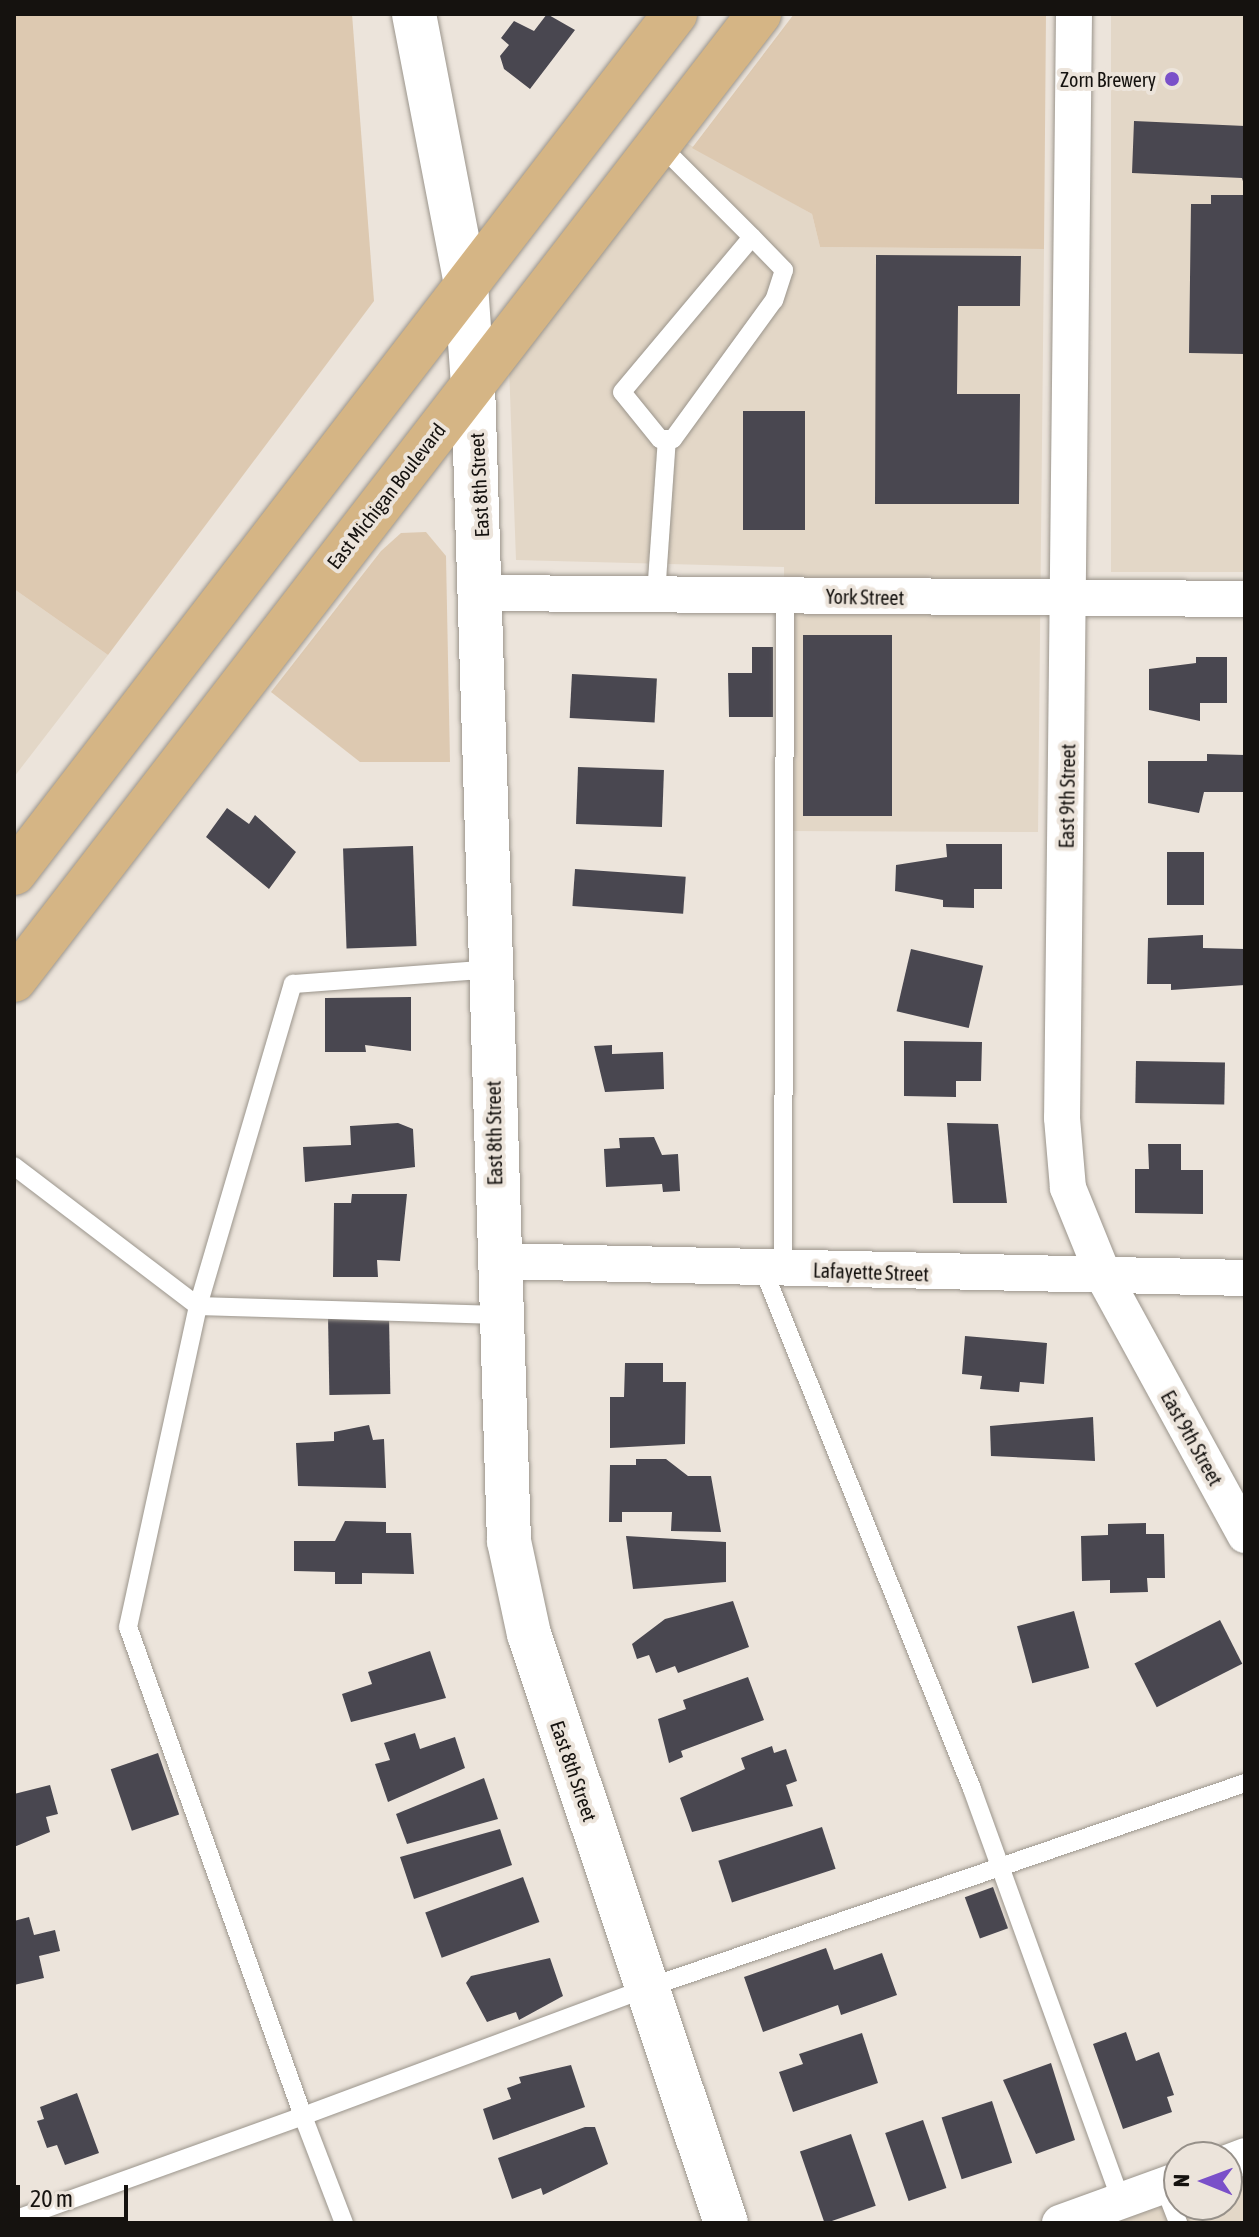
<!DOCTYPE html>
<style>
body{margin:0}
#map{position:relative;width:1259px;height:2237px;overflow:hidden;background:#ece4db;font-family:"Asap Condensed",sans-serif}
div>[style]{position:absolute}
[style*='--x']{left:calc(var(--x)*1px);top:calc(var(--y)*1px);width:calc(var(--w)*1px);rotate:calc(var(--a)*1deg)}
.built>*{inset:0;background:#e3d7c7;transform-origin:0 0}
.green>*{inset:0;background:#ddc9b1}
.building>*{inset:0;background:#494750;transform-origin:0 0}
.roads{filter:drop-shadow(0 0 2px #9b958c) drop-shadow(0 0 2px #9b958c)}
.lane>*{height:18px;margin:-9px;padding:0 9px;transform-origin:9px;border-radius:9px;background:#fff}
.street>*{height:36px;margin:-18px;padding:0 18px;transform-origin:18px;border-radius:18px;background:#fff}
.secondary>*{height:44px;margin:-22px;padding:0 22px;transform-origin:22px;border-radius:22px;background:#fff}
.primary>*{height:44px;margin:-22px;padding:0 22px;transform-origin:22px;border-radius:22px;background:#d5b585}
.dots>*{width:22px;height:22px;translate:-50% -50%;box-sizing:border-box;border:4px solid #ece4db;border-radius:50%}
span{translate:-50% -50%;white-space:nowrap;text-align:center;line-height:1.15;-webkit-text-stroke:8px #ece4db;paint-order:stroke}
.poi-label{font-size:20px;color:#15120f}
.right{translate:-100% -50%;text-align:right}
.street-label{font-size:20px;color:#15120f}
.frame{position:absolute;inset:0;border:16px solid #15120f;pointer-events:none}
.north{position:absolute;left:1163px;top:2141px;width:80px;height:80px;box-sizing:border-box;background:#ece4db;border:2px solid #969089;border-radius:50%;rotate:271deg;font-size:22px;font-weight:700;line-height:32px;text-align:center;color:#15120f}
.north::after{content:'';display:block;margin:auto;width:28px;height:36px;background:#7a50c9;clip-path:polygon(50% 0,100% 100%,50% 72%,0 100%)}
.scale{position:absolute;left:16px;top:2185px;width:112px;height:36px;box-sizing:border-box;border:4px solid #15120f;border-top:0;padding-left:10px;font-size:24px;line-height:28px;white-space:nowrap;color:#15120f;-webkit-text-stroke:6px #ece4db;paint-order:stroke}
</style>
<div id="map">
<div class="built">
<i style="left:1111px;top:14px;width:134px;height:558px"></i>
<i style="clip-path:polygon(683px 141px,812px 214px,820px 247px,1044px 249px,1038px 832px,784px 831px,784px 567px,516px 560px,509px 366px)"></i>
<i style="clip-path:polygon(14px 589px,108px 655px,14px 777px)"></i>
<i style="clip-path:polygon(1245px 2173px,1245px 2223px,1104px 2223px,1179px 2196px,1179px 2205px,1227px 2205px,1227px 2179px)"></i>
</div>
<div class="green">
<i style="clip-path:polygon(14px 14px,352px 14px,374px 301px,108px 655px,14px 589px)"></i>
<i style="clip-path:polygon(794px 14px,1046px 14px,1044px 249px,820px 247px,812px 214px,692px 148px)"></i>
<i style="clip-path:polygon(426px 532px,446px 556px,450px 762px,360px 762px,271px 692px,381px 551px,401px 533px)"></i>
</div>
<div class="building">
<i style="clip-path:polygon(547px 14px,575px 30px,530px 89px,504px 69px,500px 56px,509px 45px,501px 38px,514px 21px,534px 31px)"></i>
<i style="clip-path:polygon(1134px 121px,1245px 126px,1245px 188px,1242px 178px,1132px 173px)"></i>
<i style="clip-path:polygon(1211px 195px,1245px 195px,1245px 354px,1189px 353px,1191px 204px,1211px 204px)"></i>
<i style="clip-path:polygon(876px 255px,1021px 256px,1020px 306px,958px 306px,957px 394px,1020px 394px,1019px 504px,875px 504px)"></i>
<i style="left:743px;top:411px;width:62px;height:119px"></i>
<i style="left:803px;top:635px;width:89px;height:181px"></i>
<i style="clip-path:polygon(752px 647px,773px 647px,773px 717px,729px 717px,728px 673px,752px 673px)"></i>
<i style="clip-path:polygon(1196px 657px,1227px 657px,1227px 703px,1200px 703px,1200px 721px,1149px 710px,1149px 669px,1196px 663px)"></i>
<i style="left:572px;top:674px;width:85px;height:44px;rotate:3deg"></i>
<i style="clip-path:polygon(1207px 754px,1245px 755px,1245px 792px,1204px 792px,1199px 813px,1148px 803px,1148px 761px,1207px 761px)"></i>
<i style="left:578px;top:767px;width:86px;height:57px;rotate:2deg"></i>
<i style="clip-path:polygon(227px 808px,249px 824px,255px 815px,296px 852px,269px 889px,206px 837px)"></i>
<i style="clip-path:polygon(946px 844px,1002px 844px,1002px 889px,974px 889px,974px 908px,943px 907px,943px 900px,895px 891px,896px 865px,947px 857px)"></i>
<i style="left:413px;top:846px;width:100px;height:70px;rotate:88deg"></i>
<i style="left:1167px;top:852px;width:37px;height:53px"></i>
<i style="left:575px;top:869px;width:111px;height:37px;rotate:4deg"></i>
<i style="clip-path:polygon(1203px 935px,1203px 948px,1245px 949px,1245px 985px,1171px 990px,1171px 984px,1147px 984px,1148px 938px)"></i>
<i style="left:911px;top:949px;width:74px;height:64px;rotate:13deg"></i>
<i style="clip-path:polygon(411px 997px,411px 1051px,365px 1045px,366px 1052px,325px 1052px,325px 998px)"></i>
<i style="clip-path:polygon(904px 1041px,982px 1042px,981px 1081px,956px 1081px,956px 1097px,904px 1096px)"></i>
<i style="clip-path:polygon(612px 1045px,612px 1054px,663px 1052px,664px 1089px,605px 1092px,594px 1046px)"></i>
<i style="left:1136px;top:1061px;width:89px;height:42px;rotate:1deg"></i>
<i style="clip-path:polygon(398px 1123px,413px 1129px,415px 1167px,305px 1182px,303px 1147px,351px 1145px,350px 1126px)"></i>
<i style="clip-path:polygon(947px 1123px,998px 1124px,1007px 1203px,953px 1203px)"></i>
<i style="clip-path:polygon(654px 1137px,662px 1155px,678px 1154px,680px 1191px,663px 1192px,662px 1184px,606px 1187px,604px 1149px,620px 1148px,619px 1138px)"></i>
<i style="clip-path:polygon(1148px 1144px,1181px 1144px,1181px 1170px,1203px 1170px,1203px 1214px,1135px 1213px,1135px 1169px,1149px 1169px)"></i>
<i style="clip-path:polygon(352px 1194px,407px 1194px,400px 1261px,377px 1260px,378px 1277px,333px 1277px,334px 1203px,351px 1203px)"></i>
<i style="left:389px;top:1315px;width:79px;height:61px;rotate:89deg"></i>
<i style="clip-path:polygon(965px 1336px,1047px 1343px,1044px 1384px,1020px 1382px,1019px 1392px,980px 1389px,982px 1376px,962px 1374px)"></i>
<i style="clip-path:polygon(625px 1363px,663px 1363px,663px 1382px,686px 1382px,685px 1444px,610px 1448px,610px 1397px,624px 1397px)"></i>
<i style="clip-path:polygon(1093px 1417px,1095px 1461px,991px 1456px,990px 1426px)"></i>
<i style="clip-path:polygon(369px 1425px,373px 1440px,384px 1439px,386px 1488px,298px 1486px,296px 1443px,334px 1441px,334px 1432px)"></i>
<i style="clip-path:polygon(636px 1459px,666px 1459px,688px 1476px,711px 1476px,721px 1532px,671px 1531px,672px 1512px,622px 1512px,622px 1522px,609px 1522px,610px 1465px,636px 1465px)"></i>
<i style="clip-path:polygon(345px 1521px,386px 1522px,386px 1533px,411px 1533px,414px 1574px,362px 1573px,362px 1584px,335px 1584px,335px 1572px,294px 1571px,294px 1541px,335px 1541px)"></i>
<i style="clip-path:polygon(1146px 1523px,1146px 1534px,1164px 1534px,1165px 1578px,1147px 1578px,1148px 1592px,1110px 1593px,1110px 1580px,1082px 1581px,1081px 1536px,1108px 1535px,1108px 1524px)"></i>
<i style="clip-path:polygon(626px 1536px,726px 1542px,726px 1582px,633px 1589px)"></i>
<i style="clip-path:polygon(733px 1601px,749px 1647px,678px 1673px,675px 1666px,656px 1673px,649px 1655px,637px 1659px,632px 1644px,665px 1619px)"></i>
<i style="left:1074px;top:1611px;width:59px;height:59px;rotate:75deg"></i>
<i style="left:1220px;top:1620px;width:49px;height:96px;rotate:63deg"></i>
<i style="clip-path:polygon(430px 1651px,446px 1698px,351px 1722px,342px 1694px,372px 1684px,368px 1672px)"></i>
<i style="clip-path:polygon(748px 1677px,764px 1720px,681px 1751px,683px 1757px,669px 1763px,658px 1719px,686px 1709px,683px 1700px)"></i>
<i style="clip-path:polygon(415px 1733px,420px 1749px,455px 1737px,465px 1768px,388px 1802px,375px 1764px,390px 1760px,384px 1743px)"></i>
<i style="clip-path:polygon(772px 1746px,774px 1753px,786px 1749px,797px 1781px,786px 1785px,793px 1806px,692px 1832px,680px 1798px,745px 1769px,741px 1758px)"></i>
<i style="left:158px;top:1753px;width:65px;height:50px;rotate:71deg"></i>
<i style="clip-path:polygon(484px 1778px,498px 1819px,407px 1844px,396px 1814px)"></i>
<i style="clip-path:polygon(50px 1785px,58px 1814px,46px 1817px,50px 1832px,14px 1847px,14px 1794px)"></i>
<i style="left:822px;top:1827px;width:44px;height:109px;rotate:72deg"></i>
<i style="clip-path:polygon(500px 1829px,512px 1865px,414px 1899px,400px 1857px)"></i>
<i style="left:523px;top:1877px;width:48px;height:104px;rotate:70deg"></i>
<i style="left:993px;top:1887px;width:44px;height:30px;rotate:70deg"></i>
<i style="clip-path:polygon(29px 1917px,34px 1935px,55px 1930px,60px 1951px,39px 1956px,44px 1978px,14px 1985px,14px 1921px)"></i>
<i style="clip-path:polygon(826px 1948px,834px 1970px,882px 1953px,897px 1995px,841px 2015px,838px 2005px,763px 2032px,744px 1977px)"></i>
<i style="clip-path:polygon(550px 1958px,563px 1996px,519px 2020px,516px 2012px,487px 2022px,466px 1983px,471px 1976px)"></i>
<i style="clip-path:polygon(1126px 2032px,1136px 2061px,1159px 2052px,1174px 2095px,1167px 2097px,1172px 2112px,1123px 2129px,1093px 2044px)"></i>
<i style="clip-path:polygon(862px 2033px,878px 2083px,793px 2112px,779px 2072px,803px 2064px,799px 2054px)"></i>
<i style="clip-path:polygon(1051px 2063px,1075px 2140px,1036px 2154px,1003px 2080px)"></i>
<i style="clip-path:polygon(571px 2065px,585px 2107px,493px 2140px,483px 2109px,511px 2099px,507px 2088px,521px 2083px,519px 2077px)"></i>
<i style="clip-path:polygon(77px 2093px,99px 2153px,65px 2165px,57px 2145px,47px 2148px,37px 2121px,44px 2119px,40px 2107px)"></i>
<i style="left:992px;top:2101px;width:65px;height:53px;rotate:72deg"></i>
<i style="left:923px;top:2120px;width:72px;height:40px;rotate:71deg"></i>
<i style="clip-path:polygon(585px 2127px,595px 2127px,608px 2164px,543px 2195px,541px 2188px,512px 2199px,498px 2158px)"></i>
<i style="left:851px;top:2134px;width:76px;height:54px;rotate:71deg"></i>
</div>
<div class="roads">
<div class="lane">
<i style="--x:659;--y:144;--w:132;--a:45"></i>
<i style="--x:752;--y:237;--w:46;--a:45.9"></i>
<i style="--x:784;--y:270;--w:32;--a:108"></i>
<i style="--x:774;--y:300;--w:172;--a:126"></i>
<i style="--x:673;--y:439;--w:13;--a:180"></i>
<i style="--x:660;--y:439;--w:60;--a:-129"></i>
<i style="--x:622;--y:392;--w:202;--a:-50"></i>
<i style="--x:656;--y:595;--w:156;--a:-86"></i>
<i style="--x:14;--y:1166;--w:231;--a:37.3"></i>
<i style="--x:198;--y:1306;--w:336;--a:-73.6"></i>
<i style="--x:293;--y:984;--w:199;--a:-4.3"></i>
<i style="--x:763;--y:1269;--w:560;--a:68.1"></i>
<i style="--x:972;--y:1789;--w:438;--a:70.1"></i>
<i style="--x:783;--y:1269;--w:673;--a:-89.83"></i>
<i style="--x:1164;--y:2186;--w:40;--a:69"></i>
<i style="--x:14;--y:2220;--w:307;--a:-19.8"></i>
<i style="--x:303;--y:2116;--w:519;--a:-109.69"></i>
<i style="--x:128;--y:1627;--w:329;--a:-77.7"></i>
<i style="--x:198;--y:1306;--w:301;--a:1.7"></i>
<i style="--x:344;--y:2223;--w:115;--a:-111"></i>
<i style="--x:303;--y:2116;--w:367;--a:-20.4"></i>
<i style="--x:647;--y:1988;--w:632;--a:-18.92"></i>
</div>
<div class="street">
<i style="--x:1074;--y:14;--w:1104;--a:90.62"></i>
<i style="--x:1062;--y:1118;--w:70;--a:85.1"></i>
<i style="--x:1068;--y:1188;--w:98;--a:67.9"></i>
<i style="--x:1105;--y:1279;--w:292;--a:61.3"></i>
<i style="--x:484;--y:593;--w:761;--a:0.45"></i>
<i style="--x:497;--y:1261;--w:748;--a:1.3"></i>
<i style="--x:1227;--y:2163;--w:19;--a:-21"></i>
<i style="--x:1060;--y:2223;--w:127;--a:-19.9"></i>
</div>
<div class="secondary">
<i style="--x:414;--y:14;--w:276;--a:79.1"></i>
<i style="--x:466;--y:285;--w:99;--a:86"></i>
<i style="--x:473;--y:384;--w:1158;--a:88.22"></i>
<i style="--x:509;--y:1541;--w:95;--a:77.9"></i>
<i style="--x:529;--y:1634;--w:621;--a:71.51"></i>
</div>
<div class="primary">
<i style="--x:14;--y:873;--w:1084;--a:-52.42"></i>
<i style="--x:14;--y:980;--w:1220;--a:-52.36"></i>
</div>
</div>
<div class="dots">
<i style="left:1172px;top:79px;background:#7a50c9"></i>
</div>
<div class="poi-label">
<span class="right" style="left:1156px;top:79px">Zorn Brewery</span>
</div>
<div class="street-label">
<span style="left:479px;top:485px;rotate:-93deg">East 8th Street</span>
<span style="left:386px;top:496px;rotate:-52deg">East Michigan Boulevard</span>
<span style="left:865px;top:597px;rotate:1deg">York Street</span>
<span style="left:1067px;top:796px;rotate:-89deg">East 9th Street</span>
<span style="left:494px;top:1133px;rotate:-91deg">East 8th Street</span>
<span style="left:871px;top:1272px;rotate:2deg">Lafayette Street</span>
<span style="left:1192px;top:1438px;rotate:61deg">East 9th Street</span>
<span style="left:574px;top:1771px;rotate:71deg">East 8th Street</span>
</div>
<div class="frame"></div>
<div class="north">N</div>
<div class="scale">20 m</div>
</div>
